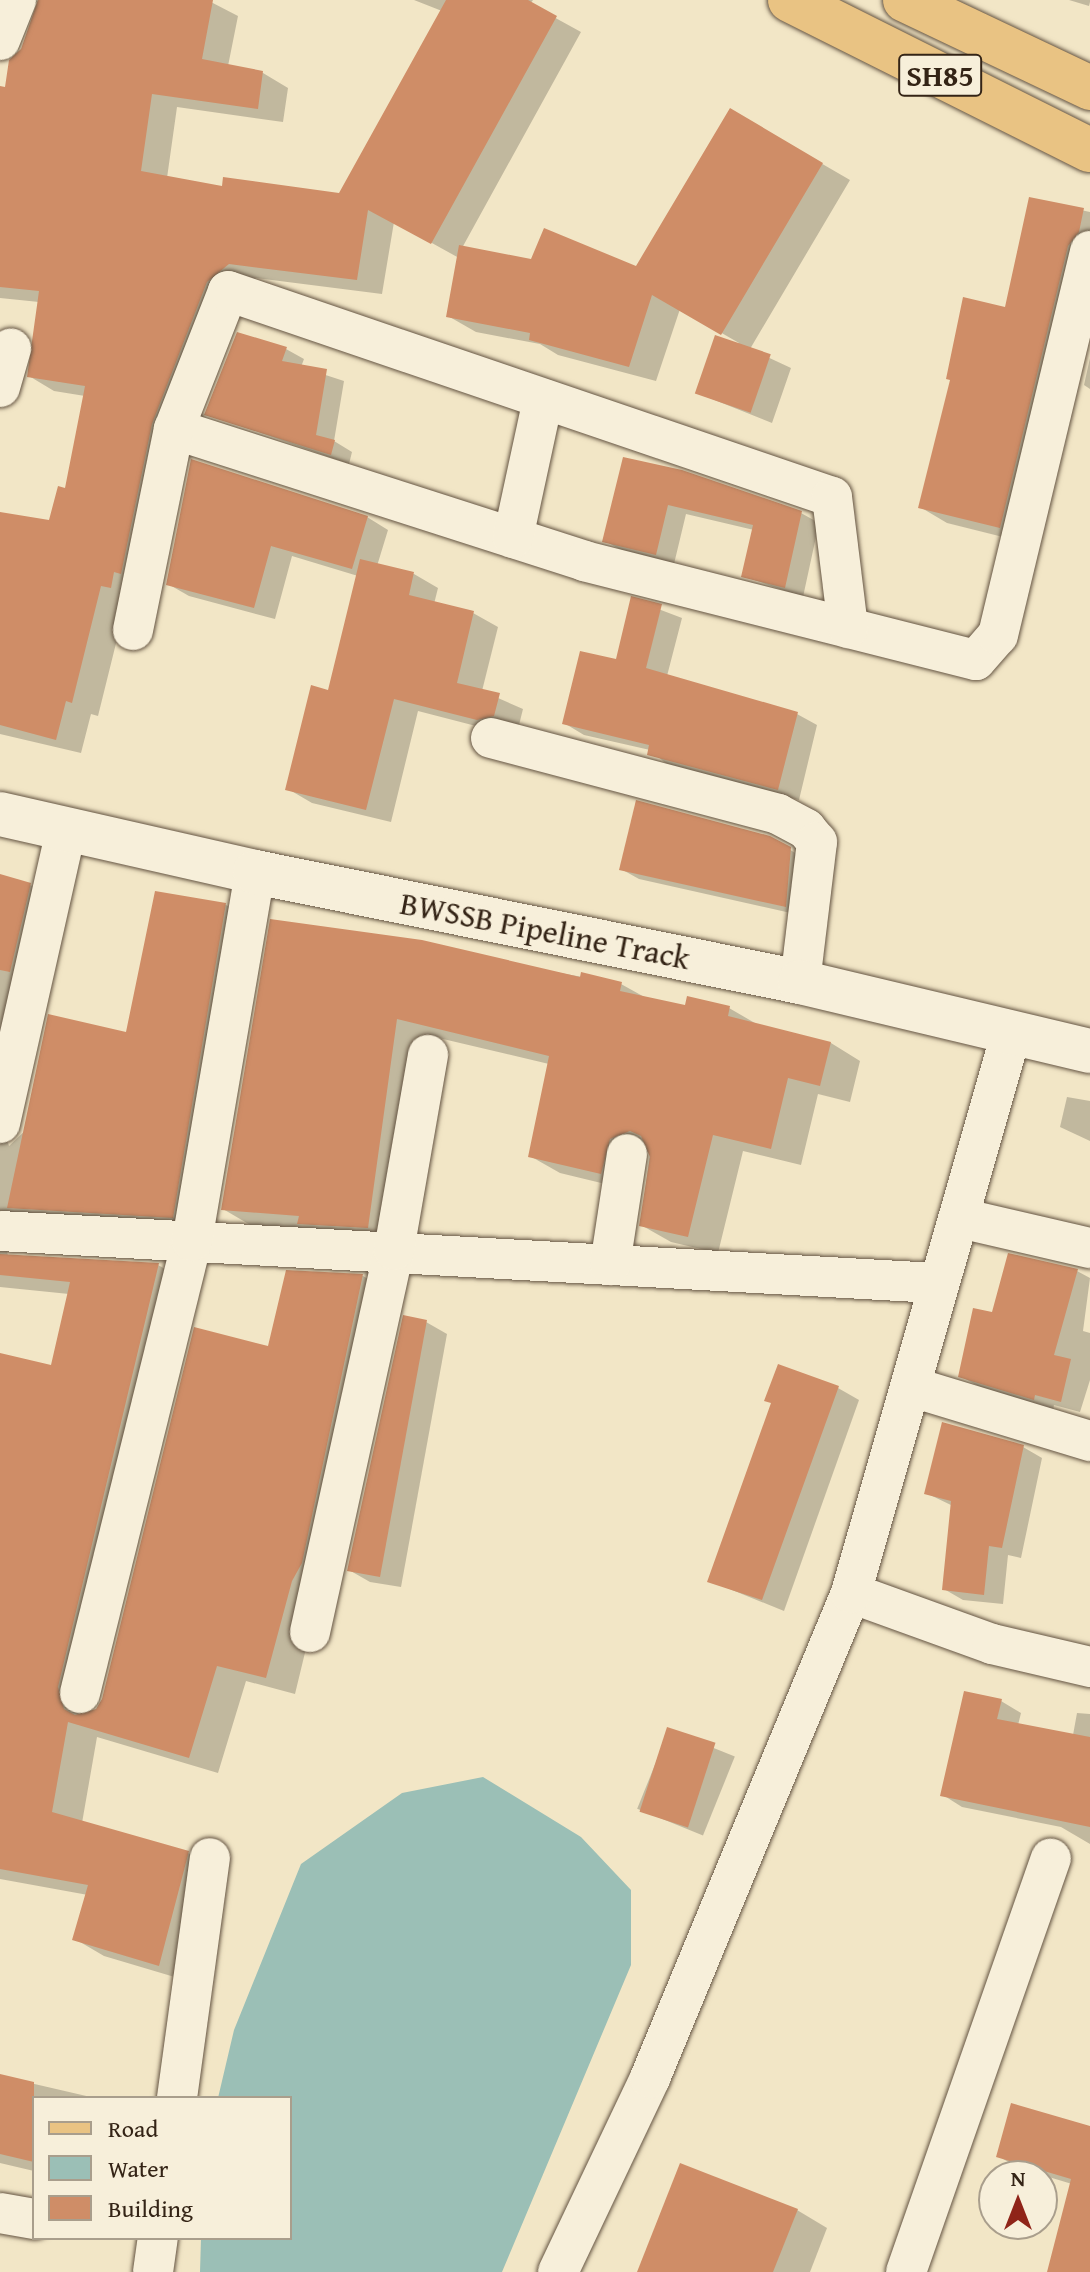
<!DOCTYPE html>
<style>
body{margin:0}
#map{position:relative;width:1090px;height:2272px;overflow:hidden;background:#f2e6c6;font-family:"Gentium Book Plus",serif}
div>[style]{position:absolute}
[style*='--x']{left:calc(var(--x)*1px);top:calc(var(--y)*1px);width:calc(var(--w)*1px);rotate:calc(var(--a)*1deg)}
.water>*{inset:0;background:#9bbfb6}
.shadow>*{inset:0;background:#0003;transform-origin:0 0}
.building>*{inset:0;background:#cf8d67;transform-origin:0 0}
.roads{filter:drop-shadow(0 0 2px #645442) drop-shadow(0 0 2px #645442)}
.street>*{height:40px;margin:-20px;padding:0 20px;transform-origin:20px;border-radius:20px;background:#f7efda}
.secondary>*{height:44px;margin:-22px;padding:0 22px;transform-origin:22px;border-radius:22px;background:#f7efda}
.primary>*{height:44px;margin:-22px;padding:0 22px;transform-origin:22px;border-radius:22px;background:#e9c383}
span{translate:-50% -50%;white-space:nowrap;text-align:center;line-height:1.15;-webkit-text-stroke:6px #f7efda;paint-order:stroke}
.shield-label span{padding:2px 6px;background:#f7efda;border:2px solid;border-radius:6px;-webkit-text-stroke-width:0}
.shield-label{font-size:30px;color:#342416;font-weight:700}
.street-label{font-size:32px;color:#342416}
.legend{position:absolute;left:32px;top:2096px;width:260px;height:144px;box-sizing:border-box;background:#f7efda;border:2px solid #a99e8c;margin:0;padding:10px 14px;list-style:none;font-size:24px;color:#342416}
.legend li{display:flex;align-items:center;gap:16px;height:40px}
.legend b{width:40px;border:2px solid #a99e8c}
.north{position:absolute;left:978px;top:2160px;width:80px;height:80px;box-sizing:border-box;background:#f7efda;border:2px solid #a99e8c;border-radius:50%;rotate:0deg;font-size:22px;font-weight:700;line-height:32px;text-align:center;color:#342416}
.north::after{content:'';display:block;margin:auto;width:28px;height:36px;background:#8f2418;clip-path:polygon(50% 0,100% 100%,50% 72%,0 100%)}
</style>
<div id="map">
<div class="water">
<i style="clip-path:polygon(483px 1777px,581px 1837px,631px 1890px,631px 1965px,502px 2272px,200px 2272px,201px 2238px,290px 2238px,290px 2098px,218px 2098px,234px 2030px,301px 1864px,402px 1793px)"></i>
</div>
<div class="shadow">
<i style="clip-path:polygon(38px 0,207px 0,238px 16px,228px 66px,263px 73px,288px 88px,283px 122px,177px 107px,167px 178px,224px 189px,340px 195px,442px 11px,414px 0,533px 0,530px 4px,581px 32px,462px 248px,532px 261px,637px 269px,731px 111px,850px 180px,750px 349px,791px 368px,772px 423px,697px 393px,739px 343px,680px 309px,656px 381px,558px 355px,540px 344px,476px 332px,448px 316px,459px 258px,394px 222px,382px 294px,256px 278px,232px 296px,127px 599px,98px 716px,91px 714px,81px 753px,0 734px,0 514px,51px 522px,66px 490px,85px 396px,54px 391px,29px 376px,39px 302px,0 298px,0 121px)"></i>
<i style="clip-path:polygon(1069px 0,1090px 0,1090px 2px,1089px 6px)"></i>
<i style="clip-path:polygon(1030px 199px,1090px 212px,1090px 281px,1027px 543px,947px 523px,920px 507px,1007px 309px)"></i>
<i style="clip-path:polygon(286px 349px,304px 359px,301px 367px,344px 381px,334px 441px,352px 452px,349px 464px,207px 414px)"></i>
<i style="clip-path:polygon(1090px 358px,1090px 389px,1084px 385px)"></i>
<i style="clip-path:polygon(624px 459px,801px 513px,819px 523px,803px 597px,743px 576px,754px 530px,686px 514px,674px 564px,623px 551px,605px 541px)"></i>
<i style="clip-path:polygon(193px 461px,367px 517px,388px 530px,377px 566px,414px 574px,438px 588px,434px 604px,473px 613px,498px 627px,482px 691px,523px 709px,518px 729px,503px 733px,418px 711px,391px 822px,312px 803px,288px 789px,330px 692px,358px 576px,292px 556px,275px 619px,189px 596px,168px 584px)"></i>
<i style="clip-path:polygon(632px 599px,682px 618px,667px 676px,797px 714px,817px 725px,799px 800px,669px 766px,650px 750px,584px 735px,564px 723px,617px 661px)"></i>
<i style="clip-path:polygon(769px 837px,810px 862px,804px 916px,639px 879px,621px 869px)"></i>
<i style="clip-path:polygon(0 876px,30px 885px,59px 901px,6px 1136px,9px 1146px,127px 1034px,156px 894px,226px 905px,255px 921px,202px 1233px,6px 1246px,8px 1256px,158px 1265px,187px 1281px,86px 1705px,88px 1714px,97px 1711px,270px 1348px,288px 1272px,363px 1276px,392px 1293px,295px 1694px,246px 1681px,218px 1773px,97px 1737px,82px 1823px,188px 1853px,217px 1870px,188px 1981px,104px 1956px,75px 1939px,88px 1895px,0 1879px,0 1355px,52px 1367px,69px 1294px,0 1287px)"></i>
<i style="clip-path:polygon(272px 921px,621px 984px,648px 999px,687px 1007px,729px 1008px,760px 1026px,831px 1043px,860px 1061px,850px 1102px,818px 1094px,801px 1165px,743px 1151px,718px 1253px,671px 1242px,641px 1225px,650px 1151px,639px 1156px,630px 1190px,560px 1173px,530px 1156px,549px 1064px,426px 1035px,398px 1244px,252px 1226px,223px 1209px)"></i>
<i style="clip-path:polygon(1067px 1097px,1090px 1101px,1090px 1141px,1060px 1127px)"></i>
<i style="clip-path:polygon(1077px 1271px,1090px 1278px,1083px 1331px,1090px 1333px,1090px 1380px,1080px 1412px,1054px 1405px,1053px 1410px,980px 1387px,960px 1376px,993px 1315px)"></i>
<i style="clip-path:polygon(426px 1322px,447px 1334px,401px 1587px,370px 1582px,349px 1570px)"></i>
<i style="clip-path:polygon(838px 1388px,859px 1400px,784px 1611px,710px 1581px)"></i>
<i style="clip-path:polygon(1023px 1447px,1042px 1458px,1021px 1558px,1008px 1555px,1003px 1604px,963px 1600px,944px 1589px,953px 1506px,926px 1493px)"></i>
<i style="clip-path:polygon(1001px 1701px,1021px 1713px,1018px 1725px,1073px 1735px,1077px 1713px,1090px 1714px,1090px 1844px,1061px 1827px,962px 1807px,943px 1795px)"></i>
<i style="left:669px;top:1730px;width:71px;height:85px;rotate:22deg"></i>
<i style="clip-path:polygon(0 2076px,95px 2098px,34px 2098px,34px 2171px,0 2163px)"></i>
<i style="clip-path:polygon(1090px 2128px,1090px 2272px,1049px 2272px,1072px 2184px,1019px 2168px,998px 2156px)"></i>
<i style="clip-path:polygon(797px 2210px,827px 2228px,810px 2272px,641px 2272px)"></i>
</div>
<div class="building">
<i style="clip-path:polygon(38px 0,213px 0,202px 59px,263px 71px,258px 109px,152px 94px,141px 171px,222px 186px,223px 177px,339px 193px,446px 0,528px 0,557px 16px,431px 244px,368px 210px,357px 280px,229px 264px,207px 282px,152px 424px,121px 574px,114px 572px,111px 588px,101px 586px,72px 703px,66px 701px,56px 740px,0 725px,0 512px,49px 520px,58px 486px,65px 488px,85px 386px,27px 377px,39px 291px,0 287px,0 86px,5px 87px,9px 60px,21px 49px)"></i>
<i style="clip-path:polygon(730px 108px,823px 163px,721px 335px,652px 295px,629px 367px,529px 340px,530px 333px,446px 317px,459px 245px,531px 259px,544px 228px,636px 266px)"></i>
<i style="clip-path:polygon(1029px 197px,1084px 208px,1079px 232px,1068px 246px,1000px 528px,918px 508px,950px 380px,946px 379px,963px 297px,1005px 307px)"></i>
<i style="clip-path:polygon(237px 332px,287px 347px,282px 361px,327px 369px,316px 435px,335px 440px,331px 455px,204px 415px)"></i>
<i style="left:715px;top:335px;width:59px;height:62px;rotate:19deg"></i>
<i style="clip-path:polygon(623px 457px,682px 470px,802px 511px,785px 588px,741px 577px,753px 525px,668px 505px,656px 555px,602px 542px)"></i>
<i style="clip-path:polygon(191px 459px,368px 516px,352px 569px,271px 546px,254px 608px,166px 585px)"></i>
<i style="clip-path:polygon(360px 559px,414px 572px,409px 595px,474px 611px,457px 683px,500px 693px,494px 716px,477px 720px,394px 699px,366px 810px,285px 790px,311px 685px,328px 690px)"></i>
<i style="clip-path:polygon(631px 596px,662px 604px,646px 668px,798px 712px,778px 790px,647px 755px,649px 745px,562px 724px,580px 651px,616px 659px)"></i>
<i style="clip-path:polygon(636px 800px,770px 836px,791px 847px,786px 907px,619px 870px)"></i>
<i style="clip-path:polygon(0 874px,31px 883px,10px 972px,0 970px)"></i>
<i style="clip-path:polygon(155px 891px,226px 903px,173px 1218px,7px 1208px,48px 1014px,126px 1032px)"></i>
<i style="clip-path:polygon(270px 919px,422px 940px,580px 977px,581px 972px,622px 982px,620px 991px,685px 1005px,687px 996px,730px 1006px,728px 1016px,831px 1042px,820px 1086px,788px 1078px,771px 1149px,713px 1135px,688px 1237px,639px 1226px,650px 1157px,641px 1136px,630px 1131px,610px 1139px,601px 1174px,528px 1157px,549px 1056px,397px 1019px,368px 1228px,297px 1224px,299px 1216px,221px 1210px)"></i>
<i style="clip-path:polygon(1008px 1253px,1078px 1269px,1054px 1355px,1071px 1359px,1061px 1402px,1035px 1395px,1034px 1400px,958px 1377px,973px 1308px,992px 1312px)"></i>
<i style="clip-path:polygon(0 1254px,159px 1263px,58px 1687px,64px 1709px,75px 1715px,96px 1709px,102px 1699px,194px 1327px,268px 1346px,286px 1270px,363px 1274px,302px 1563px,292px 1581px,266px 1678px,217px 1666px,189px 1758px,68px 1722px,52px 1812px,189px 1851px,159px 1966px,72px 1940px,88px 1885px,0 1869px,0 1353px,51px 1365px,70px 1282px,0 1275px)"></i>
<i style="clip-path:polygon(403px 1315px,427px 1320px,380px 1577px,347px 1571px)"></i>
<i style="clip-path:polygon(778px 1364px,839px 1386px,762px 1600px,707px 1582px,771px 1403px,764px 1401px)"></i>
<i style="clip-path:polygon(942px 1422px,1024px 1445px,1002px 1548px,989px 1546px,984px 1595px,942px 1590px,951px 1501px,924px 1494px)"></i>
<i style="clip-path:polygon(964px 1691px,1002px 1699px,997px 1719px,1090px 1737px,1090px 1827px,940px 1796px)"></i>
<i style="left:667px;top:1727px;width:51px;height:89px;rotate:18deg"></i>
<i style="clip-path:polygon(0 2074px,34px 2082px,34px 2162px,0 2154px)"></i>
<i style="clip-path:polygon(1011px 2103px,1090px 2126px,1090px 2272px,1047px 2272px,1071px 2179px,996px 2157px)"></i>
<i style="clip-path:polygon(680px 2163px,798px 2209px,773px 2272px,637px 2272px)"></i>
</div>
<div class="roads">
<div class="street">
<i style="--x:0;--y:40;--w:43;--a:-68.2"></i>
<i style="--x:0;--y:387;--w:40;--a:-74"></i>
<i style="--x:174;--y:429;--w:431;--a:17.8"></i>
<i style="--x:584;--y:561;--w:404;--a:14.2"></i>
<i style="--x:976;--y:660;--w:33;--a:-49"></i>
<i style="--x:998;--y:635;--w:395;--a:-76.5"></i>
<i style="--x:513;--y:538;--w:142;--a:-77.8"></i>
<i style="--x:133;--y:630;--w:205;--a:-78.5"></i>
<i style="--x:174;--y:429;--w:148;--a:-68.6"></i>
<i style="--x:228;--y:291;--w:638;--a:18.83"></i>
<i style="--x:832;--y:497;--w:132;--a:83"></i>
<i style="--x:491;--y:738;--w:297;--a:14.8"></i>
<i style="--x:778;--y:814;--w:32;--a:28"></i>
<i style="--x:806;--y:829;--w:17;--a:50"></i>
<i style="--x:817;--y:842;--w:141;--a:96.9"></i>
<i style="--x:0;--y:1123;--w:299;--a:-77.3"></i>
<i style="--x:960;--y:1218;--w:133;--a:13"></i>
<i style="--x:0;--y:1231;--w:938;--a:3.18"></i>
<i style="--x:610;--y:1265;--w:112;--a:-81.3"></i>
<i style="--x:912;--y:1387;--w:186;--a:16.9"></i>
<i style="--x:851;--y:1593;--w:150;--a:19.9"></i>
<i style="--x:992;--y:1644;--w:101;--a:13.2"></i>
<i style="--x:310;--y:1632;--w:391;--a:-77.6"></i>
<i style="--x:394;--y:1250;--w:198;--a:-80.1"></i>
<i style="--x:80;--y:1693;--w:466;--a:-76.1"></i>
<i style="--x:192;--y:1241;--w:374;--a:-80.3"></i>
<i style="--x:177;--y:2098;--w:242;--a:-82.2"></i>
<i style="--x:0;--y:2213;--w:35;--a:10"></i>
<i style="--x:153;--y:2272;--w:34;--a:-82"></i>
<i style="--x:558;--y:2272;--w:215;--a:-64.6"></i>
<i style="--x:650;--y:2078;--w:525;--a:-67.49"></i>
<i style="--x:851;--y:1593;--w:581;--a:-74.03"></i>
<i style="--x:906;--y:2272;--w:438;--a:-70.7"></i>
</div>
<div class="secondary">
<i style="--x:0;--y:814;--w:262;--a:12.8"></i>
<i style="--x:255;--y:872;--w:556;--a:11.41"></i>
<i style="--x:800;--y:982;--w:298;--a:13.4"></i>
</div>
<div class="primary">
<i style="--x:790;--y:0;--w:335;--a:26.6"></i>
<i style="--x:905;--y:0;--w:205;--a:25.4"></i>
</div>
</div>
<div class="shield-label">
<span style="left:940px;top:75px">SH85</span>
</div>
<div class="street-label">
<span style="left:545px;top:931px;rotate:11deg">BWSSB Pipeline Track</span>
</div>
<ul class="legend">
<li><b style="height:10px;background:#e9c383"></b>Road</li>
<li><b style="height:22px;background:#9bbfb6"></b>Water</li>
<li><b style="height:22px;background:#cf8d67"></b>Building</li>
</ul>
<div class="north">N</div>
</div>
